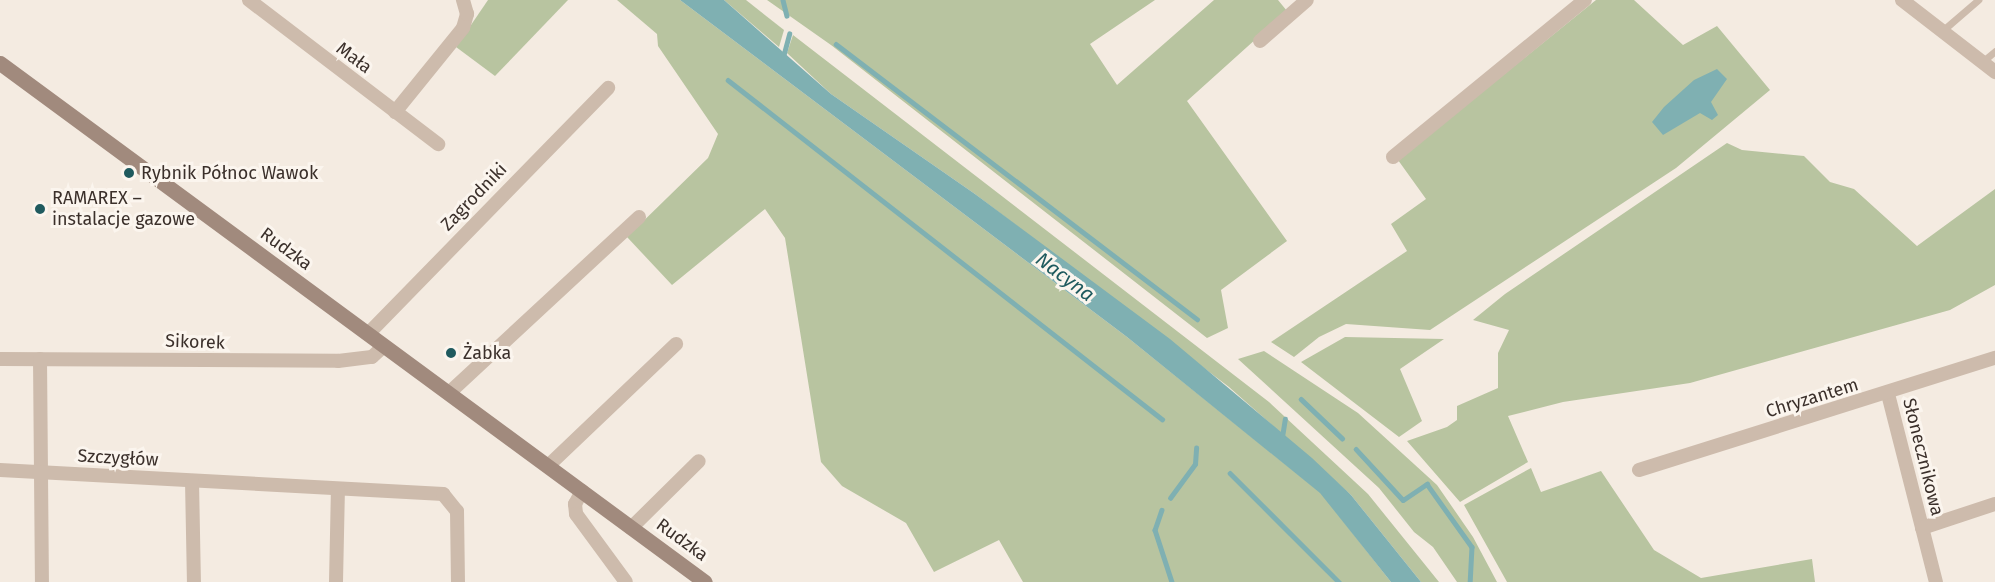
<!DOCTYPE html>
<meta charset="utf-8">
<style>
body{margin:0}
#map{position:relative;width:1995px;height:582px;overflow:hidden;background:#f4ebe1;font-family:"Fira Sans",sans-serif}
div>[style]{position:absolute}
[style*='--x']{left:calc(var(--x)*1px);top:calc(var(--y)*1px);width:calc(var(--w)*1px);rotate:calc(var(--a)*1deg)}
.green>*{inset:0;background:#b8c4a0}
.water>*{inset:0;background:#7fb0b2}
.stream>*{height:4.5px;margin:-2.25px;padding:0 2.25px;transform-origin:2.25px;border-radius:2.25px;background:#7fb0b2}
.service>*{height:7px;margin:-3.5px;padding:0 3.5px;transform-origin:3.5px;border-radius:3.5px;background:#cdbbac}
.minor>*{height:14px;margin:-7px;padding:0 7px;transform-origin:7px;border-radius:7px;background:#cdbbac}
.secondary>*{height:15px;margin:-7.5px;padding:0 7.5px;transform-origin:7.5px;border-radius:7.5px;background:#a18a7d}
.dots>*{width:16px;height:16px;translate:-50% -50%;box-sizing:border-box;border:3px solid #fbf5ee;border-radius:50%}
span{translate:-50% -50%;white-space:nowrap;text-align:center;line-height:1.15;-webkit-text-stroke:6px #fbf5ee;paint-order:stroke}
.street-label{font-size:18px;color:#3b302b}
.poi-label{font-size:18px;color:#3b302b}
.left{translate:0 -50%;text-align:left}
.water-label{font-size:20px;color:#1f5a5e;font-style:italic}
</style>
<div id="map">
<div class="green">
<i style="clip-path:polygon(488px 0,568px 0,495px 76px,456px 47px)"></i>
<i style="clip-path:polygon(617px 0,680px 0,1127px 337px,1321px 493px,1391px 582px,1023px 582px,999px 540px,934px 572px,906px 523px,842px 486px,821px 462px,785px 238px,765px 209px,672px 285px,627px 237px,708px 158px,718px 134px,658px 46px,657px 34px)"></i>
<i style="clip-path:polygon(724px 0,746px 0,784px 30px,779px 47px)"></i>
<i style="clip-path:polygon(767px 0,1155px 0,1090px 44px,1117px 85px,1214px 0,1278px 0,1287px 11px,1187px 101px,1287px 241px,1221px 290px,1228px 328px,1207px 338px,831px 45px)"></i>
<i style="clip-path:polygon(1596px 0,1634px 0,1683px 45px,1717px 26px,1770px 90px,1676px 168px,1430px 330px,1346px 324px,1319px 337px,1294px 357px,1271px 342px,1407px 251px,1391px 224px,1426px 199px,1398px 160px)"></i>
<i style="clip-path:polygon(793px 35px,1269px 402px,1368px 494px,1439px 582px,1421px 582px,1351px 495px,1229px 387px,975px 194px,831px 94px,787px 53px)"></i>
<i style="clip-path:polygon(1727px 143px,1742px 150px,1804px 156px,1830px 182px,1854px 189px,1917px 246px,1995px 189px,1995px 285px,1950px 310px,1690px 383px,1563px 402px,1508px 416px,1528px 462px,1460px 502px,1407px 441px,1447px 427px,1457px 420px,1457px 406px,1498px 388px,1498px 353px,1509px 330px,1473px 320px,1505px 294px)"></i>
<i style="clip-path:polygon(1345px 337px,1444px 339px,1400px 369px,1422px 421px,1399px 437px,1301px 362px)"></i>
<i style="clip-path:polygon(1264px 351px,1358px 413px,1437px 485px,1473px 537px,1497px 582px,1457px 582px,1433px 547px,1414px 532px,1379px 488px,1238px 359px)"></i>
<i style="clip-path:polygon(1531px 468px,1541px 492px,1601px 471px,1654px 550px,1701px 578px,1812px 559px,1815px 582px,1507px 582px,1464px 505px)"></i>
</div>
<div class="water">
<i style="clip-path:polygon(680px 0,724px 0,831px 94px,975px 194px,1170px 339px,1312px 458px,1351px 495px,1421px 582px,1391px 582px,1320px 493px,1127px 337px)"></i>
<i style="clip-path:polygon(1717px 69px,1727px 79px,1711px 102px,1718px 115px,1712px 120px,1700px 113px,1663px 135px,1652px 122px,1664px 107px,1694px 80px)"></i>
</div>
<div class="stream">
<i style="--x:783;--y:0;--w:16;--a:76"></i>
<i style="--x:836;--y:44;--w:454;--a:37.3"></i>
<i style="--x:783;--y:57;--w:24;--a:-75"></i>
<i style="--x:728;--y:80;--w:551;--a:37.99"></i>
<i style="--x:1301;--y:399;--w:57;--a:43.6"></i>
<i style="--x:1282;--y:437;--w:18;--a:-81"></i>
<i style="--x:1356;--y:449;--w:69;--a:47.3"></i>
<i style="--x:1403;--y:500;--w:29;--a:-34"></i>
<i style="--x:1427;--y:484;--w:77;--a:54.5"></i>
<i style="--x:1472;--y:547;--w:35;--a:93"></i>
<i style="--x:1230;--y:473;--w:154;--a:45"></i>
<i style="--x:1170;--y:498;--w:42;--a:-53.7"></i>
<i style="--x:1195;--y:464;--w:16;--a:-86"></i>
<i style="--x:1162;--y:510;--w:21;--a:109"></i>
<i style="--x:1155;--y:530;--w:55;--a:71.9"></i>
</div>
<div class="service">
<i style="--x:1942;--y:31;--w:48;--a:-40.7"></i>
<i style="--x:1982;--y:62;--w:17;--a:-40"></i>
</div>
<div class="minor">
<i style="--x:249;--y:0;--w:238;--a:37.3"></i>
<i style="--x:1902;--y:0;--w:118;--a:37.7"></i>
<i style="--x:1260;--y:41;--w:62;--a:-41.1"></i>
<i style="--x:395;--y:112;--w:108;--a:-51"></i>
<i style="--x:463;--y:28;--w:15;--a:-74"></i>
<i style="--x:467;--y:14;--w:15;--a:-106"></i>
<i style="--x:1393;--y:157;--w:248;--a:-39.3"></i>
<i style="--x:368;--y:334;--w:344;--a:-45.7"></i>
<i style="--x:0;--y:359;--w:338;--a:0.3"></i>
<i style="--x:338;--y:361;--w:34;--a:-7"></i>
<i style="--x:372;--y:357;--w:16;--a:-43"></i>
<i style="--x:40;--y:359;--w:223;--a:89.5"></i>
<i style="--x:449;--y:393;--w:259;--a:-42.8"></i>
<i style="--x:1888;--y:394;--w:194;--a:75.7"></i>
<i style="--x:548;--y:466;--w:177;--a:-43.6"></i>
<i style="--x:0;--y:470;--w:444;--a:3.1"></i>
<i style="--x:443;--y:494;--w:22;--a:51"></i>
<i style="--x:457;--y:511;--w:71;--a:89.2"></i>
<i style="--x:1639;--y:470;--w:373;--a:-17.5"></i>
<i style="--x:192;--y:481;--w:101;--a:88.9"></i>
<i style="--x:582;--y:491;--w:15;--a:118"></i>
<i style="--x:575;--y:504;--w:10;--a:84"></i>
<i style="--x:576;--y:514;--w:84;--a:53.7"></i>
<i style="--x:631;--y:528;--w:95;--a:-44.6"></i>
<i style="--x:1922;--y:528;--w:77;--a:-18.2"></i>
<i style="--x:336;--y:582;--w:93;--a:-88.8"></i>
</div>
<div class="secondary">
<i style="--x:0;--y:63;--w:875;--a:36.36"></i>
</div>
<div class="dots">
<i style="left:129px;top:173px;background:#1f5a5e"></i>
<i style="left:40px;top:209px;background:#1f5a5e"></i>
<i style="left:451px;top:353px;background:#1f5a5e"></i>
</div>
<div class="street-label">
<span style="left:354px;top:58px;rotate:37deg">Mała</span>
<span style="left:474px;top:197px;rotate:-46deg">Zagrodniki</span>
<span style="left:286px;top:249px;rotate:36deg">Rudzka</span>
<span style="left:195px;top:342px;rotate:2deg">Sikorek</span>
<span style="left:1812px;top:398px;rotate:-17deg">Chryzantem</span>
<span style="left:1923px;top:457px;rotate:76deg">Słonecznikowa</span>
<span style="left:118px;top:458px;rotate:3deg">Szczygłów</span>
<span style="left:682px;top:540px;rotate:36deg">Rudzka</span>
</div>
<div class="poi-label">
<span class="left" style="left:141px;top:173px">Rybnik Północ Wawok</span>
<span class="left" style="left:52px;top:209px">RAMAREX –<br>instalacje gazowe</span>
<span class="left" style="left:463px;top:353px">Żabka</span>
</div>
<div class="water-label">
<span style="left:1065px;top:277px;rotate:37deg">Nacyna</span>
</div>
</div>
